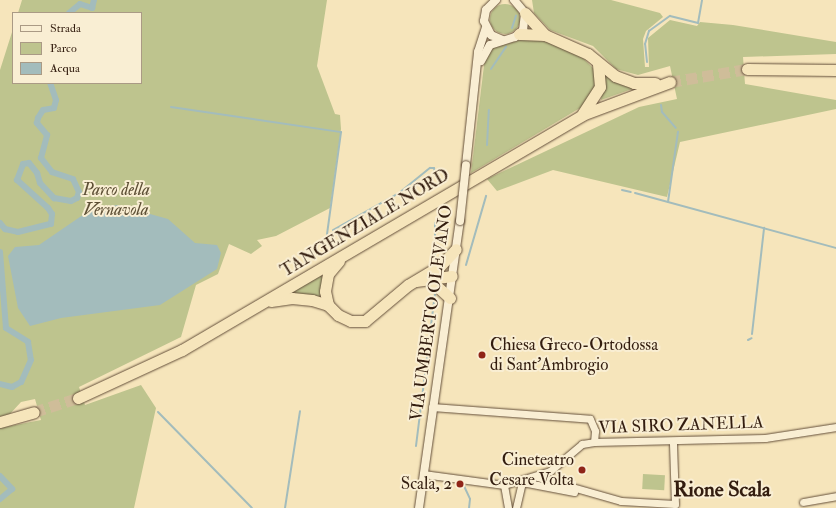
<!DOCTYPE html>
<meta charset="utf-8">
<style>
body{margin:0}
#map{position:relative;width:836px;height:508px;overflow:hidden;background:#f6e5bb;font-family:"IM FELL Double Pica",serif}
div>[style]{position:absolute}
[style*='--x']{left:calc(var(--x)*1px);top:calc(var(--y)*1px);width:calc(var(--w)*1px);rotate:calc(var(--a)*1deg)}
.green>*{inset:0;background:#bec48e;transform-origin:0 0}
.round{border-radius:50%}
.water>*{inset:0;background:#a3bcbc}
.stream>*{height:2px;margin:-1px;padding:0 1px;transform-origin:1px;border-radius:1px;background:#a3bcbc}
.canal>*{height:6px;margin:-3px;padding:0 3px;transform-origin:3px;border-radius:3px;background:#a3bcbc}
.trunk-tunnel>*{height:11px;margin-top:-5.5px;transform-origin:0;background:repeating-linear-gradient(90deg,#cfbd99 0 11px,transparent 0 16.5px)}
.roads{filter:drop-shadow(0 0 1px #644f3a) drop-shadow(0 0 1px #644f3a)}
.minor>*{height:7px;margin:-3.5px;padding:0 3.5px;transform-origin:3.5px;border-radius:3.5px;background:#f9eed3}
.tertiary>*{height:8px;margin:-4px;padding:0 4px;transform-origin:4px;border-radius:4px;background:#f9eed3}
.trunk>*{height:11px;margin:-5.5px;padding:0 5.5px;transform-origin:5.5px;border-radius:5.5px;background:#f6e5bb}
.bridges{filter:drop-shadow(0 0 1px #644f3a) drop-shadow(0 0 1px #644f3a)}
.tertiary-bridge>*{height:8px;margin:-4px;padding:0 4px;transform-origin:4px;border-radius:4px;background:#f9eed3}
.dots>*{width:11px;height:11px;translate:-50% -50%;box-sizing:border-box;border:2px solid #f9eed3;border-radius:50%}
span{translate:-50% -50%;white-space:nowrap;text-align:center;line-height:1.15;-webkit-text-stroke:4px #f9eed3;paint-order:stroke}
.park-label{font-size:17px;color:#5d4f35;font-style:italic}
.street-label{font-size:17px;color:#331d0f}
.poi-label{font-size:17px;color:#331d0f}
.left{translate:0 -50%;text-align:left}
.right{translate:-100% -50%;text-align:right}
.district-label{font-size:21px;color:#331d0f;font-weight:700}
.legend{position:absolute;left:12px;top:12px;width:130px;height:72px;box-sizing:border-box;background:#f9eed3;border:1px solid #aa9a85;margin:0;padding:5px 7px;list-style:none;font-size:12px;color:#331d0f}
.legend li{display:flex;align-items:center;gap:8px;height:20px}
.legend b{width:20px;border:1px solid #aa9a85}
</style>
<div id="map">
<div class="green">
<i style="clip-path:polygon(22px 0,327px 0,317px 66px,335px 114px,340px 115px,341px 129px,330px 208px,276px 236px,257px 240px,262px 246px,251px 254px,229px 244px,218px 274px,196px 285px,181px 337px,79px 387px,85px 405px,141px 385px,156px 408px,134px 508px,0 508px,0 428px,41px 420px,35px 399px,21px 402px,9px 415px,0 417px,0 70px,13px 29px,13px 83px,141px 83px,141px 13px,18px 13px)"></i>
<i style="clip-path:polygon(532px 0,611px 0,660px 13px,663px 17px,646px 31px,643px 39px,645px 67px,649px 67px,648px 38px,670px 20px,697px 26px,700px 22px,733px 25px,836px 42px,836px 54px,743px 57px,745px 84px,836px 100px,836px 109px,680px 142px,667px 197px,553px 170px,497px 191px,487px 179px,639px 107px,677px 99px,670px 66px,638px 75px,616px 69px,593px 46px,550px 30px,534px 13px)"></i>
<i class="round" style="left:490px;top:4px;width:30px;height:30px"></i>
<i style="clip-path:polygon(524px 39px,548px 42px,582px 57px,594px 69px,598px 86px,585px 105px,471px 173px,485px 57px,494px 47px)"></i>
<i style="clip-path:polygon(604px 75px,633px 88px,632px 89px,601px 100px)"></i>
<i style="clip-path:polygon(324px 272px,323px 298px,290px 294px,291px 292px)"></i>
<i style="left:643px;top:474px;width:22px;height:15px;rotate:3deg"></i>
</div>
<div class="water">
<i style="clip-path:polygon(118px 205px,168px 219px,195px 243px,217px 245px,221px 253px,217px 269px,160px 305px,61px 318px,30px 326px,18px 308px,8px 256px,15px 247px,39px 245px,93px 208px)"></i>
</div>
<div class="stream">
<i style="--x:512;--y:28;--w:13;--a:-72"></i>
<i style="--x:647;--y:62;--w:18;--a:-96"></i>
<i style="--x:645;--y:44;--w:14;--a:-73"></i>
<i style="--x:649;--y:31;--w:26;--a:-36"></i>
<i style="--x:670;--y:16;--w:29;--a:14"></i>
<i style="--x:698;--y:23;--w:23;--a:-80"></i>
<i style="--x:491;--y:69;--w:27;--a:-56"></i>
<i style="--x:661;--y:105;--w:7;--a:82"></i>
<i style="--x:662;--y:112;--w:21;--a:49"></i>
<i style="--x:171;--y:107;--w:172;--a:8.4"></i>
<i style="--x:341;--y:132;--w:103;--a:97.8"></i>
<i style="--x:487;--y:145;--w:35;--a:-87"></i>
<i style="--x:622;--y:190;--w:9;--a:13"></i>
<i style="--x:635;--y:193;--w:208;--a:15.3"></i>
<i style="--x:668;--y:202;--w:71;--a:-81.9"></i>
<i style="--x:435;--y:223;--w:36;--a:90"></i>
<i style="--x:333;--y:230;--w:76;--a:-29.3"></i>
<i style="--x:399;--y:193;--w:40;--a:-39"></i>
<i style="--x:430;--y:168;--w:4;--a:0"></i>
<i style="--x:434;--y:168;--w:5;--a:79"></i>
<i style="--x:466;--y:265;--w:72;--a:-73.8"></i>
<i style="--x:752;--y:334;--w:107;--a:-83.5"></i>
<i style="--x:748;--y:340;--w:4;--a:-27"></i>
<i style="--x:158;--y:412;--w:134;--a:45.6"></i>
<i style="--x:416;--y:446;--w:153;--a:-82.9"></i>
<i style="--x:464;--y:486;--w:14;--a:65"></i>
<i style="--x:470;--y:499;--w:9;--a:96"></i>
<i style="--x:285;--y:508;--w:98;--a:-81.2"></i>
</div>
<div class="canal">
<i style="--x:69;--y:13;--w:14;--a:-39"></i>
<i style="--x:80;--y:4;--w:13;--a:18"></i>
<i style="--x:92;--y:8;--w:8;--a:-76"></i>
<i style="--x:0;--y:223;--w:8;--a:50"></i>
<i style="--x:5;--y:229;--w:13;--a:13"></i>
<i style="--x:18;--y:232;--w:34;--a:-14"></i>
<i style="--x:51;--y:224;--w:10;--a:-84"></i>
<i style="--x:52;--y:214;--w:7;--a:-124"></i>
<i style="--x:48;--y:208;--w:42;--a:-137.9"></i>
<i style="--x:17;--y:180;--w:17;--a:-69"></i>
<i style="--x:23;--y:164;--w:6;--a:-9"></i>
<i style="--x:29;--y:163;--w:13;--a:51"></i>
<i style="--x:37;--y:173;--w:10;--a:73"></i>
<i style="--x:40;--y:183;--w:21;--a:47"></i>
<i style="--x:54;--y:198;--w:17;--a:10"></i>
<i style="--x:71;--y:201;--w:7;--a:-27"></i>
<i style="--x:77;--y:198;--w:6;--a:-72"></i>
<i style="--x:79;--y:192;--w:14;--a:-115"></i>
<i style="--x:73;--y:179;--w:22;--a:-162"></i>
<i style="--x:52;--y:172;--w:18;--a:-128"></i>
<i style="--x:41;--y:158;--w:24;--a:-75"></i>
<i style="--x:47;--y:135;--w:16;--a:-130"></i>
<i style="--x:37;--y:123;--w:5;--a:-79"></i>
<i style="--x:38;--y:118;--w:9;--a:-58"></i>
<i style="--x:43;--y:110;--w:11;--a:-10"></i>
<i style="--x:54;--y:108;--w:8;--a:-76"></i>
<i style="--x:56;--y:100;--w:18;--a:-109"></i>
<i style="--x:0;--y:252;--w:76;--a:85.5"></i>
<i style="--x:6;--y:328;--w:26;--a:32"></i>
<i style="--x:28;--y:342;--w:18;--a:81"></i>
<i style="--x:31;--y:360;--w:24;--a:114"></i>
<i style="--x:21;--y:382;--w:10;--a:151"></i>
<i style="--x:12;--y:387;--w:12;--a:-166"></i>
<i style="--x:0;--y:476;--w:18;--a:47"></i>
<i style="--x:12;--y:489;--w:16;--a:140"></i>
</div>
<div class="trunk-tunnel">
<i style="--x:670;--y:82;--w:78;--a:-9.6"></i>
<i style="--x:34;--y:412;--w:46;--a:-17.7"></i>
</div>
<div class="roads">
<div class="minor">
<i style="--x:432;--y:407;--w:158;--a:4.3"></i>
<i style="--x:590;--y:419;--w:13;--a:67"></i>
<i style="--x:595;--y:431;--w:11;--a:95"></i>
<i style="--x:423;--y:474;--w:82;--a:7.7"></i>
<i style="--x:504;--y:485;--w:48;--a:-16.9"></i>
<i style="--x:550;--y:471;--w:42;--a:-40.2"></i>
<i style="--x:582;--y:444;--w:12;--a:-9"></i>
<i style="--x:594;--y:442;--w:171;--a:-1.3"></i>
<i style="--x:765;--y:438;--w:72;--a:-8.8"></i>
<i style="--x:537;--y:477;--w:87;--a:15.9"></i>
<i style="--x:621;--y:501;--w:54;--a:3.2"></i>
<i style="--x:675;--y:504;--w:61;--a:-91.9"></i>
<i style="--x:522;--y:482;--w:53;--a:10.9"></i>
<i style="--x:504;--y:485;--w:23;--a:80"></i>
<i style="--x:803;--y:502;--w:34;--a:-10"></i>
<i style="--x:516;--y:508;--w:27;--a:-77"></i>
</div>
<div class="tertiary">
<i style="--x:496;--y:0;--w:14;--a:135"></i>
<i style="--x:486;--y:10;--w:11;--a:100"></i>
<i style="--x:484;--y:21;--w:16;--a:63"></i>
<i style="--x:491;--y:35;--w:13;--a:23"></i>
<i style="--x:481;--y:61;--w:18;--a:-61"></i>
<i style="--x:490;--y:45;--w:26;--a:-18"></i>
<i style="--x:515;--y:37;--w:11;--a:-41"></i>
<i style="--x:523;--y:30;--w:17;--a:-83"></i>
<i style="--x:525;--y:13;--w:17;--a:-130"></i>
<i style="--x:466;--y:165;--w:114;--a:-83.9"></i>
<i style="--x:478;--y:52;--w:26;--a:-72"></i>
<i style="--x:419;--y:508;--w:290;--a:-81.9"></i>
</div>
<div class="trunk">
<i style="--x:525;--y:13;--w:30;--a:48"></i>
<i style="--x:545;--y:35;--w:47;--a:23.8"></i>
<i style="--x:588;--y:54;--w:35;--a:39"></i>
<i style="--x:615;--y:76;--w:20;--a:20"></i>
<i style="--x:634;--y:83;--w:21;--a:0"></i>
<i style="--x:519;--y:34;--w:26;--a:2"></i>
<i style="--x:747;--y:69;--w:89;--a:0.6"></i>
<i style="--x:583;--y:113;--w:31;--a:-57"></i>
<i style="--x:600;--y:87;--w:23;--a:-95"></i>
<i style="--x:430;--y:280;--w:27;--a:42"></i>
<i style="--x:416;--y:281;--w:36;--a:-8"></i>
<i style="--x:271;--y:301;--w:21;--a:-8"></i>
<i style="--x:292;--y:298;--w:20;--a:6"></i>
<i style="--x:312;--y:300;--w:17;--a:17"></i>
<i style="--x:328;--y:305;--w:14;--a:45"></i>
<i style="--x:338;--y:315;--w:14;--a:25"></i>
<i style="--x:351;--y:321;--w:14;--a:0"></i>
<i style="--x:365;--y:321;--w:56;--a:-39.9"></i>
<i style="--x:408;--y:285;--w:37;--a:-31"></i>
<i style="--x:440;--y:266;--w:23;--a:-47"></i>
<i style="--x:328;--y:305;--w:14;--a:-102"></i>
<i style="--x:325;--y:291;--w:17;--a:-80"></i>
<i style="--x:328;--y:274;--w:17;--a:-50"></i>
<i style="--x:78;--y:398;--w:115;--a:-24.8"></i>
<i style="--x:182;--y:350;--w:464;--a:-30.4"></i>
<i style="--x:582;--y:115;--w:94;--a:-20.6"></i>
<i style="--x:0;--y:422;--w:35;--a:-16"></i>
</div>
</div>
<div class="bridges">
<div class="tertiary-bridge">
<i style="--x:460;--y:221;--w:56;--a:-83.9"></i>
</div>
</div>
<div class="dots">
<i style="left:482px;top:355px;background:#8f2418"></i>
<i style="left:582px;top:470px;background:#8f2418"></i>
<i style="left:460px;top:484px;background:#8f2418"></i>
</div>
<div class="park-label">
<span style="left:116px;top:200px">Parco della<br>Vernavola</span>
</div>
<div class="street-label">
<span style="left:365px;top:223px;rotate:-31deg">TANGENZIALE NORD</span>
<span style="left:431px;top:313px;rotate:-82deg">VIA UMBERTO OLEVANO</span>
<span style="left:681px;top:425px;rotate:-2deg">VIA SIRO ZANELLA</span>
</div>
<div class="poi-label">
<span class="left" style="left:490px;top:355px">Chiesa Greco-Ortodossa<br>di Sant’Ambrogio</span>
<span class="right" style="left:574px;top:470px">Cineteatro<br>Cesare Volta</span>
<span class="right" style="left:452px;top:484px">Scala, 2</span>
</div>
<div class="district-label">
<span style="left:722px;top:490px">Rione Scala</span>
</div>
<ul class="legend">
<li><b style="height:5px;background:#f9eed3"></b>Strada</li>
<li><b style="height:11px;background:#bec48e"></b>Parco</li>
<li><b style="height:11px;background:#a3bcbc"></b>Acqua</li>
</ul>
</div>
